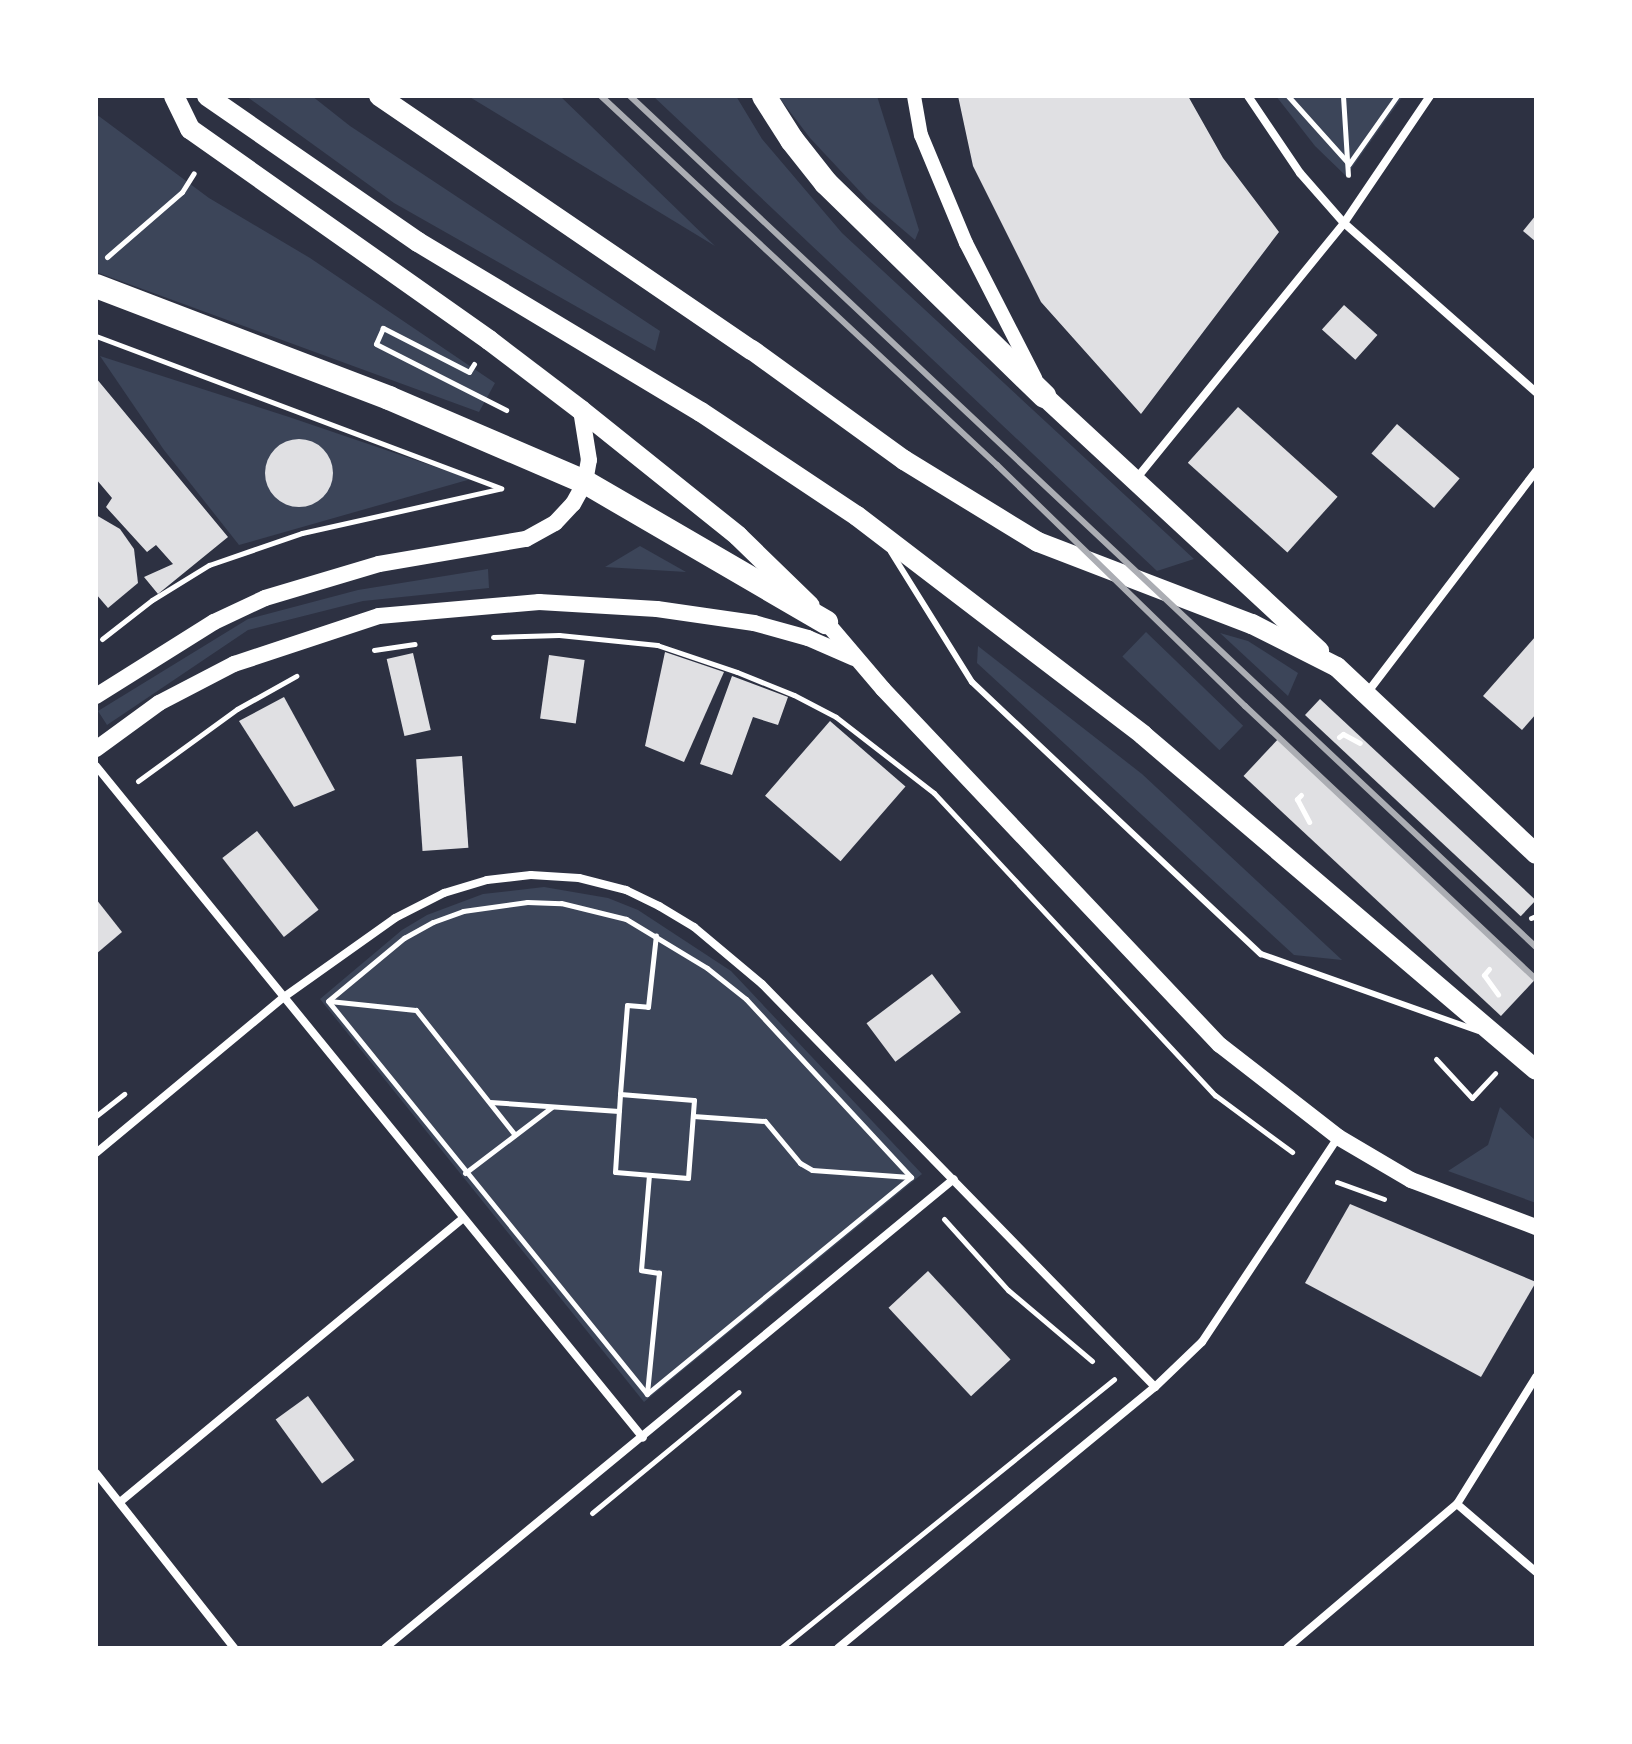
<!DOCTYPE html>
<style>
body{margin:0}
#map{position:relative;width:1632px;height:1744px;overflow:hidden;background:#2d3142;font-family:Barlow,sans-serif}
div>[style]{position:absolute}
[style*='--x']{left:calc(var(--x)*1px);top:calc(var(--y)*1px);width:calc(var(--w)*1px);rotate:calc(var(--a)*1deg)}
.green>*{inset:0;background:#3c4559;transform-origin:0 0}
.building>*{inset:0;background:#e0e0e3;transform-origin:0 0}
.round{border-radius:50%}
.path>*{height:5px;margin:-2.5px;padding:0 2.5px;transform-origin:2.5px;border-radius:2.5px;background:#fff}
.service>*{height:6px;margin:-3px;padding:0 3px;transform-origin:3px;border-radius:3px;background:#fff}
.minor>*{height:8px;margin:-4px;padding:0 4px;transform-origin:4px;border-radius:4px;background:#fff}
.tertiary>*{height:14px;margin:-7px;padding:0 7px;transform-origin:7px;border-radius:7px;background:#fff}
.secondary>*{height:16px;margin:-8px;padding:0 8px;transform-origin:8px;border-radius:8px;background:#fff}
.primary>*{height:20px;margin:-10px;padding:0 10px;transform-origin:10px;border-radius:10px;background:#fff}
.motorway>*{height:24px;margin:-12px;padding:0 12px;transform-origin:12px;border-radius:12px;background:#fff}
.rail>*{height:6px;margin:-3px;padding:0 3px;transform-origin:3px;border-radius:3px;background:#abadb3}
span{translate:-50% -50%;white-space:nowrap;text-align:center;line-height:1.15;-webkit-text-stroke:6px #fff;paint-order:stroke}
.frame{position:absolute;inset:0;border:98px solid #fff;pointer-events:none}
</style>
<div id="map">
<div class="green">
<i style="clip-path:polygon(246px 96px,312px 96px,350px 126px,660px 331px,655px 351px,394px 203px)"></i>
<i style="clip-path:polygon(468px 96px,560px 96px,715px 246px)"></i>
<i style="clip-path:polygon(653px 96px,736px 96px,762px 139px,842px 233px,1194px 559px,1157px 571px)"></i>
<i style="clip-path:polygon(778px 96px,877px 96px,919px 230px,915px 240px,867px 199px,810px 138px)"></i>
<i style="clip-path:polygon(1276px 96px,1403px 96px,1346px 176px,1315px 146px)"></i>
<i style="clip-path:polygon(96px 114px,209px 198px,310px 258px,495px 383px,479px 412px,96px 272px)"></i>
<i style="clip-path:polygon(100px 356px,289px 417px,471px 479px,239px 545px,164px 450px)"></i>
<i style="clip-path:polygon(640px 546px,686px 572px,605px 567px)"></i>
<i style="clip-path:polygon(488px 569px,489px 588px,363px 601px,248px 630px,107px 725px,98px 711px,248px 619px,358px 590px)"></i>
<i style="left:1146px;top:632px;width:135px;height:34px;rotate:44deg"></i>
<i style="clip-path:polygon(1220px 633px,1248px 641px,1298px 673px,1288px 696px)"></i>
<i style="clip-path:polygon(978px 646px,1142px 774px,1342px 960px,1294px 955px,977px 663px)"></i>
<i style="clip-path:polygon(544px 887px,608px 898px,638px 910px,731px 971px,922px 1174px,644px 1402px,320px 999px,402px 930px,427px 915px,483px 894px)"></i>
<i style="clip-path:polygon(1500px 1107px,1536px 1141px,1536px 1203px,1448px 1171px,1488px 1145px)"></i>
</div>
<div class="building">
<i style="clip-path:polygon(958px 96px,1188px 96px,1223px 158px,1279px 232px,1141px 414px,1041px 302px,973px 166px)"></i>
<i style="clip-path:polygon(1536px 215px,1536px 242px,1523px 231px)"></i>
<i style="left:1344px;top:305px;width:45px;height:33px;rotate:42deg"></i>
<i style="clip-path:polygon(96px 378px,228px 537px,158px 594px,144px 577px,173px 564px,156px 545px,147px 552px,106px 507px,112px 498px,96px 479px)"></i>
<i style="left:1238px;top:407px;width:134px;height:75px;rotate:42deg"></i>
<i style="left:1397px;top:424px;width:83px;height:39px;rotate:41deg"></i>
<i class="round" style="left:265px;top:439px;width:68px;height:68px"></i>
<i style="clip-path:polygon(96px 515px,120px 529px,134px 549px,138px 583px,108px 608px,96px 594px)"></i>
<i style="clip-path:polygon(1536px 636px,1536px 714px,1522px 730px,1483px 696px)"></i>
<i style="clip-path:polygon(665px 652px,724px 672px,684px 762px,645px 746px)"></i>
<i style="left:413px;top:653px;width:79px;height:27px;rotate:77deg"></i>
<i style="left:549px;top:655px;width:36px;height:64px;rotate:8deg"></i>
<i style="clip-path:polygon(732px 676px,788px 697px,778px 725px,753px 717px,732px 775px,700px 764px)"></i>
<i style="clip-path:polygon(284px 697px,335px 790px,294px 807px,239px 721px)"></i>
<i style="left:1320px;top:699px;width:295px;height:22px;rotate:43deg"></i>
<i style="left:830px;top:721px;width:100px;height:99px;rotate:41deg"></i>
<i style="left:1279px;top:738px;width:352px;height:52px;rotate:43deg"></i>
<i style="left:462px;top:756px;width:92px;height:46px;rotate:86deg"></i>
<i style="left:257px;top:831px;width:100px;height:44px;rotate:52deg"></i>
<i style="clip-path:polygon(96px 899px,122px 932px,96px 954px)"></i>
<i style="left:932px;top:974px;width:48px;height:82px;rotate:53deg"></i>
<i style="clip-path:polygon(1350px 1204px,1536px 1282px,1481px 1377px,1305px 1283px)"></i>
<i style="left:928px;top:1271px;width:121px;height:54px;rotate:47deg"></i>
<i style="left:308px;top:1396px;width:79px;height:40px;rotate:54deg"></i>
</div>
<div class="path">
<i style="--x:1288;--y:96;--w:91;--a:48.1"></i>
<i style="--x:1349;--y:164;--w:83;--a:-54.8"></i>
<i style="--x:1343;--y:96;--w:79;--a:86.4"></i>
<i style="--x:107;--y:257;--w:99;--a:-40.9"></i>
<i style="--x:182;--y:192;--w:22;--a:-58"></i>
<i style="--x:96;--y:336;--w:433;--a:20.6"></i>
<i style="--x:474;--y:364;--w:9;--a:122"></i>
<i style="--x:469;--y:372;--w:97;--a:-152.9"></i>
<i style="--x:383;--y:328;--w:17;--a:114"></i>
<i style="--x:376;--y:344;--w:146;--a:26.9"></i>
<i style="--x:493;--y:637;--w:66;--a:-1.7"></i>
<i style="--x:559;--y:635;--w:99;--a:5.8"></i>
<i style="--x:657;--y:645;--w:84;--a:18.6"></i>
<i style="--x:737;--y:672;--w:61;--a:22"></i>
<i style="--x:794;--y:695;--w:47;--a:27.6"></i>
<i style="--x:836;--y:717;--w:124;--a:37.8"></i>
<i style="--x:934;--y:793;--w:413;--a:47.1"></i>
<i style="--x:1215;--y:1095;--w:96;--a:36.5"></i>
<i style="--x:102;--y:639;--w:63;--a:-38"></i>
<i style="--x:152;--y:600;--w:67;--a:-31.6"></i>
<i style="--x:209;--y:565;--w:98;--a:-19"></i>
<i style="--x:302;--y:533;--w:202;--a:-12.6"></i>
<i style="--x:374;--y:650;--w:41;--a:-8.3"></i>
<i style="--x:1339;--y:737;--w:5;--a:-37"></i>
<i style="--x:1343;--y:734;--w:19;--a:28"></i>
<i style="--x:138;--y:781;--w:122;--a:-36"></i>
<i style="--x:237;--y:709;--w:68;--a:-29.2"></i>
<i style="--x:1301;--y:795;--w:6;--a:135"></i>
<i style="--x:1297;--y:799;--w:26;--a:62"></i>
<i style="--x:527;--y:902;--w:34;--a:2"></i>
<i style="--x:561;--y:903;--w:67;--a:13.8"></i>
<i style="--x:626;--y:919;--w:95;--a:31.2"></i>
<i style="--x:707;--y:968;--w:50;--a:38.5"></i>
<i style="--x:746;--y:999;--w:243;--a:47.2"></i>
<i style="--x:911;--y:1177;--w:342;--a:140.6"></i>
<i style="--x:647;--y:1394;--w:506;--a:-129.07"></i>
<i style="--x:328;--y:1001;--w:99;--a:-39.7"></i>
<i style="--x:404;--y:938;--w:33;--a:-29"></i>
<i style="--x:433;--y:922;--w:32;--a:-20"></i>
<i style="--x:463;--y:911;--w:65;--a:-8"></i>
<i style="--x:1531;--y:918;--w:5;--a:-22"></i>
<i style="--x:1489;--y:969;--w:8;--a:130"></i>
<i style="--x:1484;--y:975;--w:24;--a:54"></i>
<i style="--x:329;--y:1001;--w:87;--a:5.9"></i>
<i style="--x:416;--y:1010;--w:159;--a:51.6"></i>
<i style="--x:1436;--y:1059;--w:53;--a:47.3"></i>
<i style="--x:1472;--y:1098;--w:34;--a:-47"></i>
<i style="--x:620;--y:1094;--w:74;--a:4.6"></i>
<i style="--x:694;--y:1100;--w:78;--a:94.4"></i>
<i style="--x:688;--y:1178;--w:73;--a:-175.3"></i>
<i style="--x:615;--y:1172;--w:78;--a:-86.3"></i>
<i style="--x:620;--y:1094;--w:89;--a:-85.5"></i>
<i style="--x:627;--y:1005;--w:21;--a:5"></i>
<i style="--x:648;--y:1007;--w:72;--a:-83.7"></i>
<i style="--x:490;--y:1102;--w:129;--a:4"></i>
<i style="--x:96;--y:1116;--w:36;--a:-38"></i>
<i style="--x:693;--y:1116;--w:72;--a:4"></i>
<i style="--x:765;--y:1121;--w:55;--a:50.2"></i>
<i style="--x:800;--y:1163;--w:14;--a:30"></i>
<i style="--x:812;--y:1170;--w:98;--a:4.1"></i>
<i style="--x:465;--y:1173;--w:109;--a:-37.2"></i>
<i style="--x:1337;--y:1182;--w:50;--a:19.9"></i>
<i style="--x:944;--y:1219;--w:96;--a:48"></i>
<i style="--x:1008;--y:1290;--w:110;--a:40.2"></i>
<i style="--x:647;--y:1393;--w:121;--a:-84.3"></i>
<i style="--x:659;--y:1273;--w:18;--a:-171"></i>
<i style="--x:641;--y:1270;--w:95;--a:-85.2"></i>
<i style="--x:592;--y:1513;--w:190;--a:-39.5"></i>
<i style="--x:781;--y:1648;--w:428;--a:-38.9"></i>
</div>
<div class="service">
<i style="--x:891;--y:552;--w:153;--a:58.1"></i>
<i style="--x:972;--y:682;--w:397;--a:43.3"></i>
<i style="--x:1261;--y:954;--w:230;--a:19.5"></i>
</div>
<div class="minor">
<i style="--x:1248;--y:96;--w:93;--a:56"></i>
<i style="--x:1300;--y:173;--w:67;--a:48.7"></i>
<i style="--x:1344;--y:223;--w:256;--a:41.4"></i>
<i style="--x:1136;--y:479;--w:330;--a:-50.9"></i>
<i style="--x:1344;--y:223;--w:153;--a:-55.9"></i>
<i style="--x:1367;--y:693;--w:279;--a:-52.7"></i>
<i style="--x:96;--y:766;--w:866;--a:50.85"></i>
<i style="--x:96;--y:1153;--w:244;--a:-39.7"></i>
<i style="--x:284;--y:997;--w:136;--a:-35.4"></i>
<i style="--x:395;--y:918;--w:55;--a:-27"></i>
<i style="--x:444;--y:893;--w:45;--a:-16.8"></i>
<i style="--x:487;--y:880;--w:44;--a:-6.5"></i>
<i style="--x:531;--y:875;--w:48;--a:3.6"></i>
<i style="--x:579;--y:878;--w:49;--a:14.3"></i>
<i style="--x:626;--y:890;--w:37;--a:26"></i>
<i style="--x:659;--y:906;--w:41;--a:31"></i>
<i style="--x:694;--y:927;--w:89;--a:40"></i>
<i style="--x:762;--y:984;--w:563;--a:45.72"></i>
<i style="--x:96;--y:1473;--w:223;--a:51.7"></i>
<i style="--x:120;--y:1502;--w:445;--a:-39.6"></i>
<i style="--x:1457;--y:1504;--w:104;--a:40.7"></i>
<i style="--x:385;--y:1648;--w:737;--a:-39.5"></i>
<i style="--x:838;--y:1648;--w:411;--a:-39.5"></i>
<i style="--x:1155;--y:1387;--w:65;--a:-43.8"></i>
<i style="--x:1202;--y:1342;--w:246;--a:-56.4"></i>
<i style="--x:1287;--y:1648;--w:223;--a:-40.3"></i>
<i style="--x:1457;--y:1504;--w:150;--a:-58.1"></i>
</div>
<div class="tertiary">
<i style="--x:914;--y:96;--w:40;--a:80"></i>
<i style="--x:921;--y:135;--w:117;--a:67.4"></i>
<i style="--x:966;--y:243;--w:152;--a:62.9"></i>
</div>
<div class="secondary">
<i style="--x:826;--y:622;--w:88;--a:49.6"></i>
<i style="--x:883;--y:689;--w:490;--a:46.6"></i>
<i style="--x:1220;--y:1045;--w:150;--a:37.9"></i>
<i style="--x:1338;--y:1137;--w:85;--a:30.5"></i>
<i style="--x:1411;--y:1180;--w:134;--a:20.6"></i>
<i style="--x:96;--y:696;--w:139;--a:-32.1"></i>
<i style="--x:214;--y:622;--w:56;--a:-25.2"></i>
<i style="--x:265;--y:598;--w:119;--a:-16.6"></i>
<i style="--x:379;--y:564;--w:149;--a:-9.7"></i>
<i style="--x:526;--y:539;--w:33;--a:-29"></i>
<i style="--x:555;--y:523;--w:26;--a:-47"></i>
<i style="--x:573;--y:504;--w:25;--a:-61"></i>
<i style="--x:585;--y:482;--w:22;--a:-80"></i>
<i style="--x:589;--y:460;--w:51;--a:-99.1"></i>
<i style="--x:96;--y:749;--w:78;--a:-36.1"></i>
<i style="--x:159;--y:703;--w:85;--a:-27.5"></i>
<i style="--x:234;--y:664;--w:153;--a:-18.3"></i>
<i style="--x:379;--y:616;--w:161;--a:-5"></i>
<i style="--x:539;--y:602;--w:118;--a:3.4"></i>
<i style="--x:657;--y:609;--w:98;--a:8.2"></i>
<i style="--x:754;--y:623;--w:56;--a:15.5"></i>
<i style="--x:808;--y:638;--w:50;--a:23.5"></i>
</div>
<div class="primary">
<i style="--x:174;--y:96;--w:37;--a:64"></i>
<i style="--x:190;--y:129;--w:366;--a:35.2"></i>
<i style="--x:489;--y:340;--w:116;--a:37.3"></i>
<i style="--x:581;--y:410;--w:201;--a:38.7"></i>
<i style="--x:738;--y:536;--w:100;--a:44.2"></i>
<i style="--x:207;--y:96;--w:257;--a:34.7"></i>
<i style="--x:418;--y:242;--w:330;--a:31"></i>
<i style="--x:701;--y:412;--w:187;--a:33.7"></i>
<i style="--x:857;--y:516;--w:360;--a:37.4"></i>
<i style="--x:1143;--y:735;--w:516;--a:40.44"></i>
<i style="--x:379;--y:96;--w:451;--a:34.3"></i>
<i style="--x:752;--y:350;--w:188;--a:35.9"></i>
<i style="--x:904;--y:460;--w:157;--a:31.5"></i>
<i style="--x:1038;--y:542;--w:229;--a:21"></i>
<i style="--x:1252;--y:624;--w:95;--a:26.8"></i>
<i style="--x:1337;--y:667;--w:273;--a:43.2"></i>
<i style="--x:1044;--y:396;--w:375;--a:42.8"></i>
</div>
<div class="motorway">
<i style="--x:764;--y:96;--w:52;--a:57.5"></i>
<i style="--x:792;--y:140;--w:55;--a:51.7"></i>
<i style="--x:826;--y:183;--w:305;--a:44.3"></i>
<i style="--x:96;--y:286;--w:314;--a:20.9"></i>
<i style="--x:389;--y:398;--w:213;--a:23.2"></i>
<i style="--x:585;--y:482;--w:279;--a:30.2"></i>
</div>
<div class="rail">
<i style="--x:601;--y:96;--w:541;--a:42.98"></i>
<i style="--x:997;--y:465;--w:346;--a:44.2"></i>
<i style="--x:1245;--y:706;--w:399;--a:43.2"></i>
<i style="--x:630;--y:96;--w:1243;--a:43.21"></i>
</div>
<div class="frame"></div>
</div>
